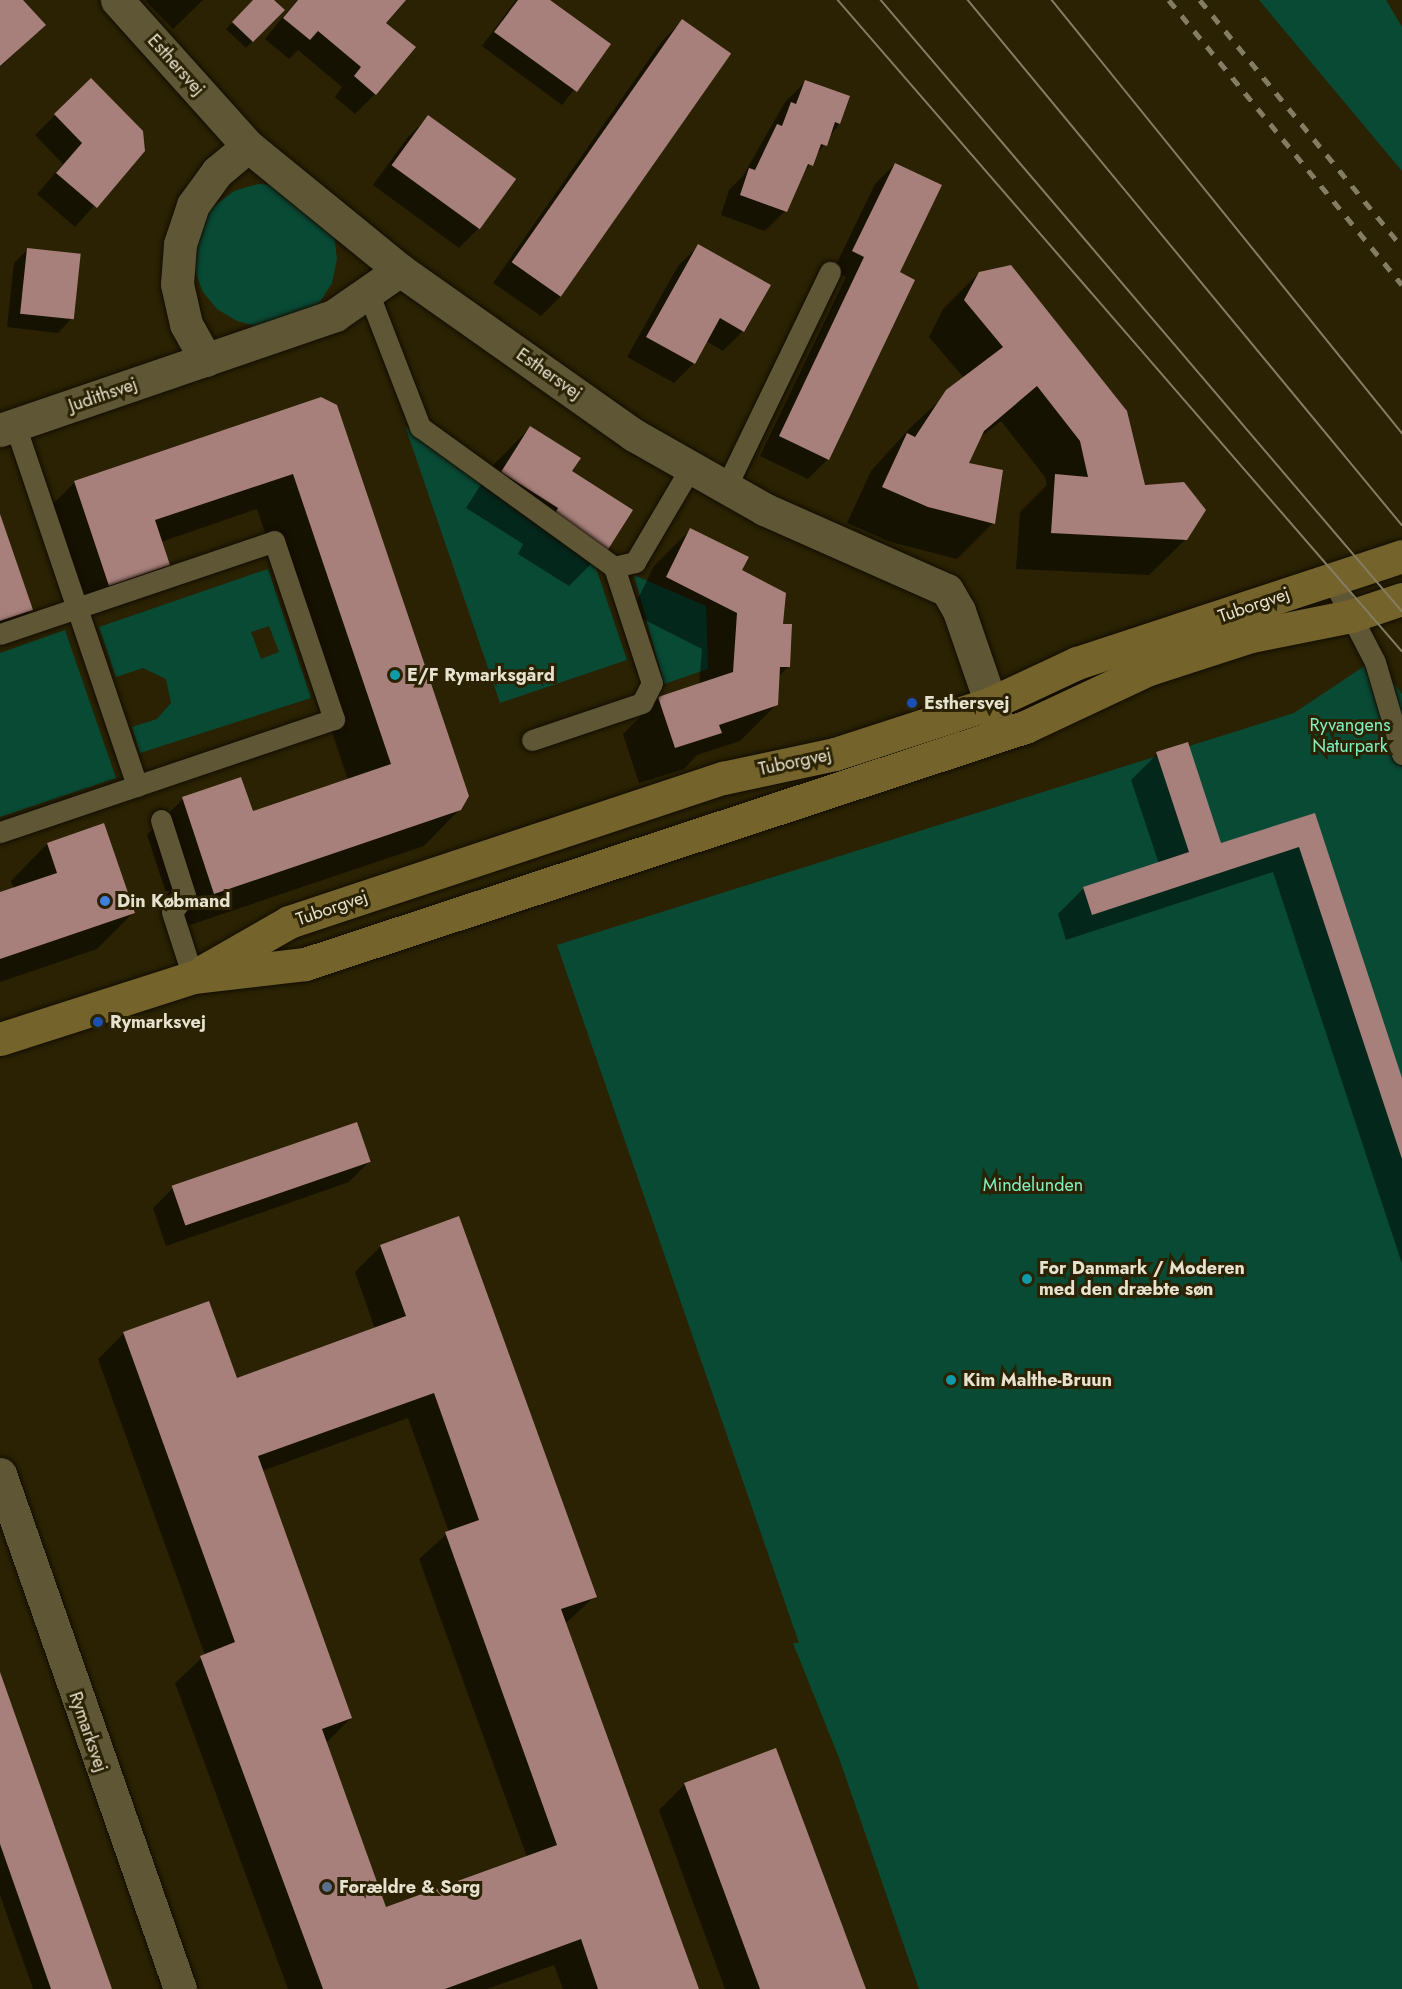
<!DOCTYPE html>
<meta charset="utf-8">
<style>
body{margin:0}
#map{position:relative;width:1402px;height:1989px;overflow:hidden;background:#2a2202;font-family:Jost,sans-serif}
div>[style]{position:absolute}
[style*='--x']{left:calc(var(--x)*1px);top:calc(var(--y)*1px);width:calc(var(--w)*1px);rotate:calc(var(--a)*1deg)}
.green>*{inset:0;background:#094a35}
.shadow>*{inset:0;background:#0007}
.building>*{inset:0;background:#a77f7b;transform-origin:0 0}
.roads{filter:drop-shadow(0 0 2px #120c00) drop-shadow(0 0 2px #120c00)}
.lane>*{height:21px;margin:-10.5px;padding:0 10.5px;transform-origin:10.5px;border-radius:10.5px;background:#5f5636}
.street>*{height:33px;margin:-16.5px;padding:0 16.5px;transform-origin:16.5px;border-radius:16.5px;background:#5f5636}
.secondary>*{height:33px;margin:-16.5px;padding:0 16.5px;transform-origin:16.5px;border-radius:16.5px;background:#74632b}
.tram>*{height:1.5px;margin:-0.75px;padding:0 0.75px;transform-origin:0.75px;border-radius:0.75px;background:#847d64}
.rail>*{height:4.5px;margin-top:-2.25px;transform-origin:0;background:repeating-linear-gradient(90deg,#847d64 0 10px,transparent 0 20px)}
.dots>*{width:16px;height:16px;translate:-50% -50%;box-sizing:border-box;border:3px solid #2a2202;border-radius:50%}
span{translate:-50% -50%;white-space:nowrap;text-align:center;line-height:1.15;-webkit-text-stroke:6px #2a2202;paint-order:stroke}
.street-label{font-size:18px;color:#e7e2d0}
.poi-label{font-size:18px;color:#e7e2d0;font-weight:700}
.left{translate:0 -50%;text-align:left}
.park-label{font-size:18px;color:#81efc1}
</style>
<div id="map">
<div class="green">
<i style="clip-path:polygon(1259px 0,1386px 0,1402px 27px,1402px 171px)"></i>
<i style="clip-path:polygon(258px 184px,282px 185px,334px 234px,337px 259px,332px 283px,320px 302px,302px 317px,259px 327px,237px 321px,217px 309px,203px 292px,195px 271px,194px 248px,200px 226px,214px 206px,234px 191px)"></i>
<i style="clip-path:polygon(405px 426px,594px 562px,627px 660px,500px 703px)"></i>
<i style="clip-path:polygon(evenodd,268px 569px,311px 698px,140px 753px,132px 727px,157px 719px,171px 703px,166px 679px,143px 668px,116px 677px,99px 627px,268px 569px,269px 626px,279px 652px,261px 659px,251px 632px,269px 626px)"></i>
<i style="clip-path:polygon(634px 575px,706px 606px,708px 669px,664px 684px)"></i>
<i style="clip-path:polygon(65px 630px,116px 778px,0 817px,0 653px)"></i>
<i style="clip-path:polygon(1375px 659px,1402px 694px,1402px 1989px,919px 1989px,839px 1758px,793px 1643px,799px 1643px,557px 945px,1294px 713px)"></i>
</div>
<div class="shadow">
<i style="clip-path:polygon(0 0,21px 0,44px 25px,0 67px)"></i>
<i style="clip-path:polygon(145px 0,203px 0,173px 29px)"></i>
<i style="clip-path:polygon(254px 0,272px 0,283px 10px,246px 48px,226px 29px)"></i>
<i style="clip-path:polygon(297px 0,404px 0,384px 23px,375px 94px,355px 114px,335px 97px,342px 87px,298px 50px,289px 59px,265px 39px)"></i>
<i style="clip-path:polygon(516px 0,548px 0,609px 45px,562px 105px,482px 46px)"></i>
<i style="clip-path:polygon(682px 21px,729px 54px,561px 296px,541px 316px,493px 283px,662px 41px)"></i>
<i style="clip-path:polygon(91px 80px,144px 150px,75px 227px,37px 194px,63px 164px,35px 135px)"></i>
<i style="clip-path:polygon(805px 82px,848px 97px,839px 124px,802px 175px,785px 211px,765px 231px,721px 215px,729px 190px,743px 176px,785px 102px)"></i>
<i style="clip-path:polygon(428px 117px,514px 179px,479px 228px,459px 248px,373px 185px,408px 137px)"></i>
<i style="clip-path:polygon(895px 164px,898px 273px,828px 459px,808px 479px,760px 456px,846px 277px,833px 271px,875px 184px)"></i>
<i style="clip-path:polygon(698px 246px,743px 331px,723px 351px,706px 341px,694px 363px,674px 383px,627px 357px,678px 266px)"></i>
<i style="clip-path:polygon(28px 249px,71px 319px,58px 333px,7px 327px,14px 263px)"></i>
<i style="clip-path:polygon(979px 273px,1186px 539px,1149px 575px,1016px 569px,1020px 512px,1047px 485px,1045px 477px,1001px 421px,978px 439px,967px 464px,993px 523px,957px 559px,891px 542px,847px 523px,871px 471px,910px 428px,964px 378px,929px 337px,943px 309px)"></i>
<i style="clip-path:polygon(321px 399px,460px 809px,424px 846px,178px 929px,147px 835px,183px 799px,252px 813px,348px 780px,257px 509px,161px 542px,168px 565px,132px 601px,73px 621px,39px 518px,75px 482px)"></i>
<i style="clip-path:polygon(530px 428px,570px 472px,605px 550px,569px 586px,518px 554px,523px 544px,466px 508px,494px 464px)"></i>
<i style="clip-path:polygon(0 517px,31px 610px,0 641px)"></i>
<i style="clip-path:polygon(690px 530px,740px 571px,782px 625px,788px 667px,778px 677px,776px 705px,740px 741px,697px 755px,684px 769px,639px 783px,623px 734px,659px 698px,699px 685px,702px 649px,631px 613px,654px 566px)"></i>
<i style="clip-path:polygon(1157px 754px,1220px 845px,1314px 815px,1402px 1083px,1402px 1264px,1273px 872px,1066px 940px,1058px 914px,1084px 888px,1159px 864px,1131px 780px)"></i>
<i style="clip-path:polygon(103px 825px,133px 913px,97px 949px,0 982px,0 894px,14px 889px,11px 881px,47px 844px)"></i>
<i style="clip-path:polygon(369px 1162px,349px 1182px,166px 1246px,153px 1208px,173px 1188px)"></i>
<i style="clip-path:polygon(evenodd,381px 1246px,595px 1596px,565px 1624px,697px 1989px,563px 1989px,554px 1965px,487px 1989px,288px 1989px,175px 1683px,205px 1655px,98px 1359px,124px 1333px,236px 1380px,375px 1329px,355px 1272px,381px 1246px,408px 1418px,449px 1532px,419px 1559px,527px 1857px,385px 1909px,326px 1743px,351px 1718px,262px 1471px,408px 1418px)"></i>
<i style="clip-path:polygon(0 1675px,110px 1989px,33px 1989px,0 1895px)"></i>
<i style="clip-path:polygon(685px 1784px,864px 1989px,725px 1989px,659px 1810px)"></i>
</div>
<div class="building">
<i style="clip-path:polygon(0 0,23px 0,46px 25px,0 66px)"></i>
<i style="clip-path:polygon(253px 0,274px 0,285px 10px,253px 42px,232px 22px)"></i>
<i style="clip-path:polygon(298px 0,406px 0,386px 23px,416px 47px,376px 95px,354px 76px,361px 67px,318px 31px,310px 40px,283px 18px)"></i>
<i style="clip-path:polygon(518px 0,550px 0,611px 44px,577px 92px,494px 32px)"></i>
<i style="left:682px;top:19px;width:60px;height:297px;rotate:35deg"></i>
<i style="clip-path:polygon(91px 78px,143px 131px,145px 151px,97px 208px,56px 173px,82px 143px,54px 114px)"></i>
<i style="clip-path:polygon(805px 80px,850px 96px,840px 124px,835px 122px,827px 146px,821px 144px,813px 166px,808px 164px,787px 212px,740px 195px,749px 168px,755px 170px,777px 124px,782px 126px,791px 102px,796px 104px)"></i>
<i style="left:428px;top:115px;width:109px;height:62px;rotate:36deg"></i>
<i style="clip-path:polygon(895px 163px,942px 185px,900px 272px,915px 280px,829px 460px,779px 436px,864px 257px,852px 251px)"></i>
<i style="clip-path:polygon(698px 244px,771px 285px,744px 332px,720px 318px,695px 364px,646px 337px)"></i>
<i style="left:27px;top:248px;width:54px;height:66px;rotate:6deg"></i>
<i style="clip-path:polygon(1011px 265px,1127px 411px,1145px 485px,1184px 482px,1206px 510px,1187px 540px,1051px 533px,1055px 474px,1088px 477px,1080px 441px,1037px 386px,984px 431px,969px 463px,1003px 470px,995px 524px,928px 507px,882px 487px,907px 433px,915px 437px,946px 390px,1003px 347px,964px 300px,979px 272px)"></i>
<i style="clip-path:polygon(321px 397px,337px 405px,469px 796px,461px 810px,214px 894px,182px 797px,241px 777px,253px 811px,391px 764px,293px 474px,155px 520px,170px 565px,109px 586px,74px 481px)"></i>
<i style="clip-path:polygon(530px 426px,581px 458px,572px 471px,633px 510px,607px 551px,553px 517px,558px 508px,501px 472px)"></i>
<i style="clip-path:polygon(0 514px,33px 610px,0 621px)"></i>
<i style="clip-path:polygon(690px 528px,749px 557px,742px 570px,786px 593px,783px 624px,792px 624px,790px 667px,780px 667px,778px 705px,719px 725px,722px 733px,675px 748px,658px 697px,733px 672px,737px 613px,666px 577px)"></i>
<i style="clip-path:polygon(1188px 742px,1221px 843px,1315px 813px,1402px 1078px,1402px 1159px,1299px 847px,1092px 915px,1083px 887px,1189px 852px,1156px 752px)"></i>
<i style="clip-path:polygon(104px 823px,135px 913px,0 959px,0 892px,57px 873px,47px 843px)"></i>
<i style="left:357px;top:1122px;width:42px;height:196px;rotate:71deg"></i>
<i style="clip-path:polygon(evenodd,459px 1216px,597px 1597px,561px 1609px,699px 1989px,598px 1989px,581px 1939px,445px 1989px,323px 1989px,200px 1656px,235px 1642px,123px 1332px,209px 1301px,237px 1378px,406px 1316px,380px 1245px,459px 1216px,434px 1393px,479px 1520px,445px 1532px,557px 1845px,386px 1907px,322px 1729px,352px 1718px,258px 1456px,434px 1393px)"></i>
<i style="clip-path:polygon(0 1672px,112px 1989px,51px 1989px,0 1844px)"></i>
<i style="clip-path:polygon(776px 1748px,866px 1989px,760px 1989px,684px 1783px)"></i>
</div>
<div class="roads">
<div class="lane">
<i style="--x:368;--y:292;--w:145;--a:68.9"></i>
<i style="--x:420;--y:427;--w:239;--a:35.8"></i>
<i style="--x:614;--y:567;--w:122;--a:71.9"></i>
<i style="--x:652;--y:683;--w:22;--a:117"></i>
<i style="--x:642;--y:703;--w:116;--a:161.4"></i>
<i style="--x:15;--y:425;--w:381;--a:71.3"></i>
<i style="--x:726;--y:487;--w:239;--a:-64.2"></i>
<i style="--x:614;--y:567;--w:22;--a:-13"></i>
<i style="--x:635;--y:562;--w:110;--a:-59.5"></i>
<i style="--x:1332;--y:579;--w:93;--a:62.6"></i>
<i style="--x:1375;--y:662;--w:96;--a:73.6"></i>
<i style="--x:0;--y:634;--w:289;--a:-18.7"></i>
<i style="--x:274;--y:541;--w:188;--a:71.4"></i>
<i style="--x:334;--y:719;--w:353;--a:161.3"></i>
<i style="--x:161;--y:820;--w:79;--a:72.3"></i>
<i style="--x:185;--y:895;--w:21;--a:127"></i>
<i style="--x:172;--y:912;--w:68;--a:72.1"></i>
</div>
<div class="street">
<i style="--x:117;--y:0;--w:196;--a:48.1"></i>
<i style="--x:248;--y:146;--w:196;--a:39.2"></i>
<i style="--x:400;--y:270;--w:286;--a:35.2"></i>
<i style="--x:634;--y:435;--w:150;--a:29.6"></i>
<i style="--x:764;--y:509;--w:200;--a:23.9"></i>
<i style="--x:947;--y:590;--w:24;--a:60"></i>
<i style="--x:959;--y:611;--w:126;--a:71"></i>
<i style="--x:206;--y:360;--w:41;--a:-119.1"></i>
<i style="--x:186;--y:324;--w:41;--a:-102.7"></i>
<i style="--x:177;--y:284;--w:40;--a:-85.7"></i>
<i style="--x:180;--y:244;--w:41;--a:-71.6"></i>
<i style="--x:193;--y:205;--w:41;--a:-54"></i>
<i style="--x:217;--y:172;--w:40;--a:-40"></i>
<i style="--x:0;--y:430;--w:354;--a:-18.9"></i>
<i style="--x:335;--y:315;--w:79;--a:-34.7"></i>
<i style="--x:0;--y:1474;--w:546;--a:70.73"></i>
</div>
<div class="secondary">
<i style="--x:205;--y:970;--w:97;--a:-29.7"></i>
<i style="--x:289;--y:922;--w:457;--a:-18.4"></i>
<i style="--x:723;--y:778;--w:115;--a:-12.1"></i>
<i style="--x:835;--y:754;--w:162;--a:-18"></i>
<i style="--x:989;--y:704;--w:97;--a:-25"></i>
<i style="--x:1077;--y:663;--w:342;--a:-18.2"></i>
<i style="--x:0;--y:1039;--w:203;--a:-17.8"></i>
<i style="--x:193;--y:977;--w:113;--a:-6.6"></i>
<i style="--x:305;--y:964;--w:758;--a:-18.22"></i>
<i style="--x:1025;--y:727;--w:137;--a:-25.1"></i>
<i style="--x:1149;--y:669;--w:107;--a:-17.9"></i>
<i style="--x:1251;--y:636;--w:102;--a:-11.3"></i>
<i style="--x:1351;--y:616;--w:54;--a:-18.4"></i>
</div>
</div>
<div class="tram">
<i style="--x:838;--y:0;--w:861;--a:49.1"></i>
<i style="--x:881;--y:0;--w:803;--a:49.55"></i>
<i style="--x:968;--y:0;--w:681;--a:50.42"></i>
<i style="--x:1052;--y:0;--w:557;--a:51.05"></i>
</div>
<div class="rail">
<i style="--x:1169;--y:0;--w:368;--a:50.7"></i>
<i style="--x:1200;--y:0;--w:319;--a:50.7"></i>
</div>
<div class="dots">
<i style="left:395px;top:675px;background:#0f9aa8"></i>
<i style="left:912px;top:703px;background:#1a4fb4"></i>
<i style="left:105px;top:901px;background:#3f7fe0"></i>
<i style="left:98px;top:1022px;background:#1a4fb4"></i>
<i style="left:1027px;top:1279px;background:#0f9aa8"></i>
<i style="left:951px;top:1380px;background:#0f9aa8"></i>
<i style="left:327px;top:1887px;background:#5c6f8a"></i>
</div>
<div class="street-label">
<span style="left:176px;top:65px;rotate:48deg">Esthersvej</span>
<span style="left:549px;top:374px;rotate:35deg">Esthersvej</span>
<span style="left:103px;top:395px;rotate:-19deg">Judithsvej</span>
<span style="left:1254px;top:605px;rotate:-19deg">Tuborgvej</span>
<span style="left:795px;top:762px;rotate:-12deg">Tuborgvej</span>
<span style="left:332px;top:908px;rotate:-19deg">Tuborgvej</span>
<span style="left:88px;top:1732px;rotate:71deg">Rymarksvej</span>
</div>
<div class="poi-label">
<span class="left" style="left:407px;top:675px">E/F Rymarksgård</span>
<span class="left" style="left:924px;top:703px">Esthersvej</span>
<span class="left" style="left:117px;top:901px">Din Købmand</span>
<span class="left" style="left:110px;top:1022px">Rymarksvej</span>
<span class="left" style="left:1039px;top:1279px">For Danmark / Moderen<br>med den dræbte søn</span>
<span class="left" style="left:963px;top:1380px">Kim Malthe-Bruun</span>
<span class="left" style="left:339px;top:1887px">Forældre &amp; Sorg</span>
</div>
<div class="park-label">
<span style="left:1350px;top:736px">Ryvangens<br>Naturpark</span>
<span style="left:1033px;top:1185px">Mindelunden</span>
</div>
</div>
